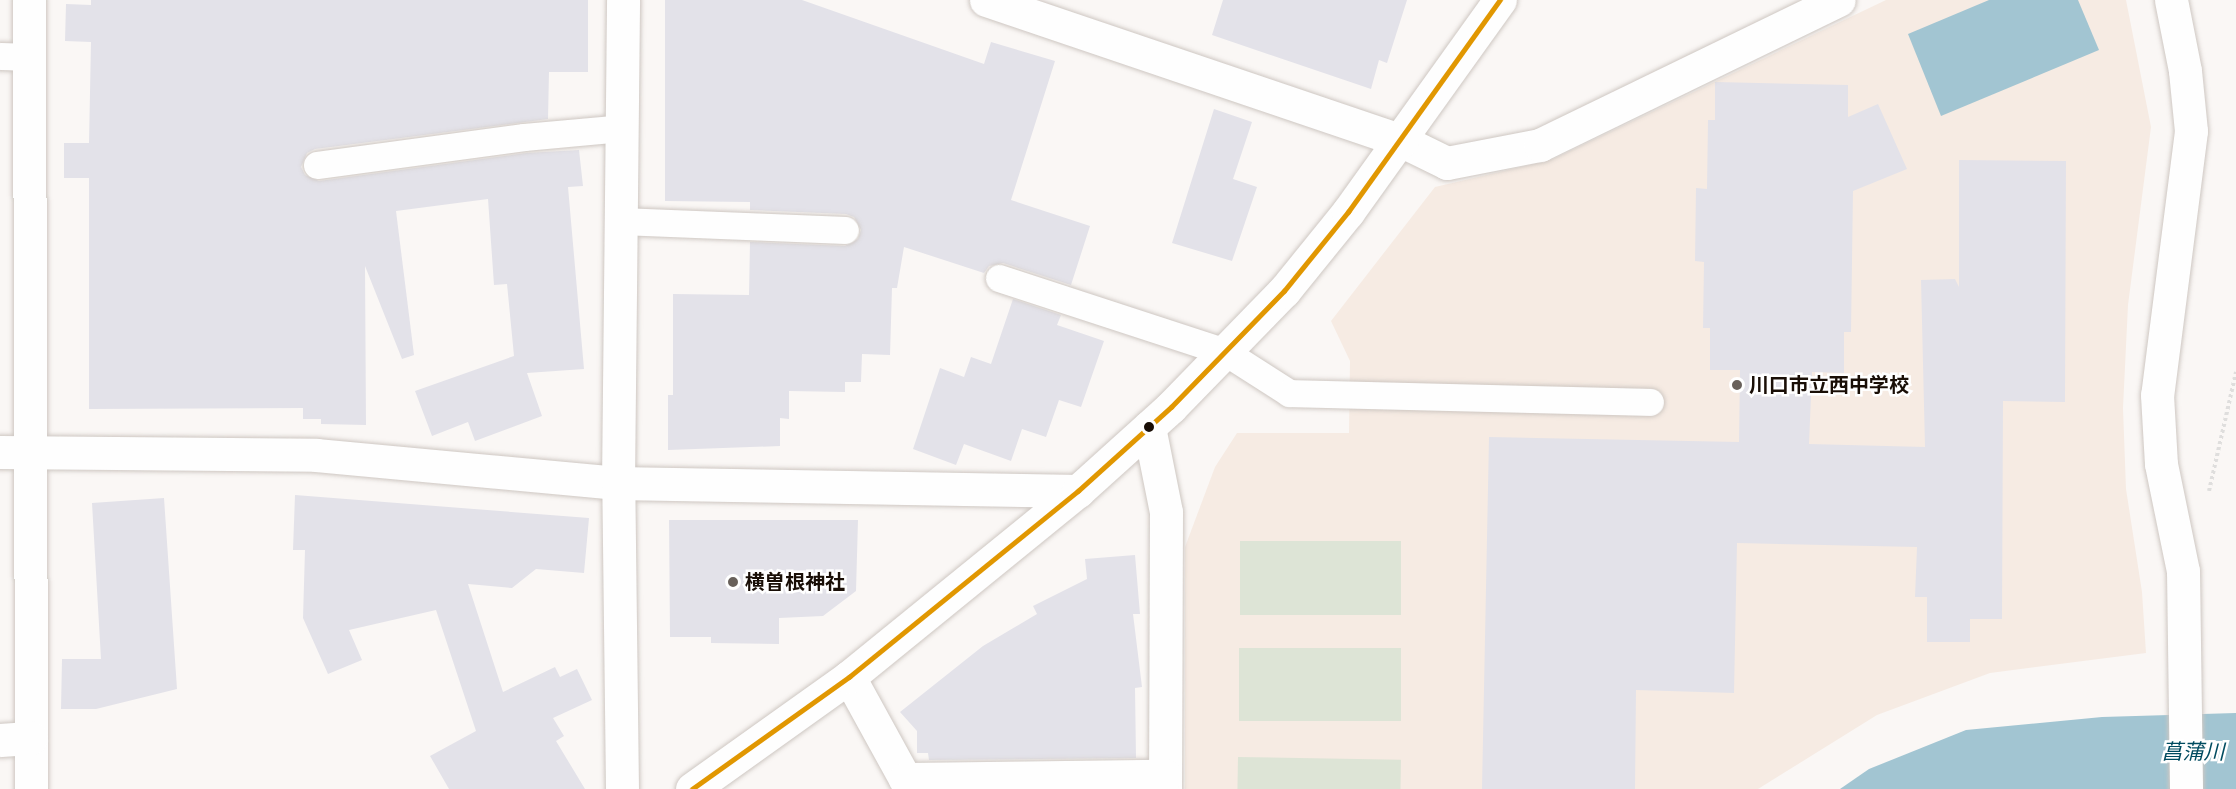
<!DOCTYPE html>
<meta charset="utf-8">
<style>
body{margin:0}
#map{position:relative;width:2236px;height:789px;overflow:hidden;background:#faf7f5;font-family:"Fira Sans","Noto Sans JP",sans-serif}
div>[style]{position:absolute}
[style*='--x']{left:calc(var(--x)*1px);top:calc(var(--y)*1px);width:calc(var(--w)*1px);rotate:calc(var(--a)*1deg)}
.built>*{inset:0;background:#f6ebe3}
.green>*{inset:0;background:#dde4d6;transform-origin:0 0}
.water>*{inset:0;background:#a2c5d2}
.building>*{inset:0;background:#e3e2e9}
.path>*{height:4px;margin-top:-2px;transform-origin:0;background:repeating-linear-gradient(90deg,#dfdedd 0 3px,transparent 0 6px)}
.roads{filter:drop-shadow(0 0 2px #cec7c2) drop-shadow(0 0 2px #cec7c2)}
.service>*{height:27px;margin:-13.5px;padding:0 13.5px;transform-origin:13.5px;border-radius:13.5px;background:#fefefe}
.minor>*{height:33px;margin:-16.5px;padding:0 16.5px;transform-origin:16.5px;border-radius:16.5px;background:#fefefe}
.tertiary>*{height:33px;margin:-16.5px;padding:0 16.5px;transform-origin:16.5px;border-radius:16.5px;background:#fefefe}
.bus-1>*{height:4.5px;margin:-2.25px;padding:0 2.25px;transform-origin:2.25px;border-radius:2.25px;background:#e19701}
.dots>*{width:16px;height:16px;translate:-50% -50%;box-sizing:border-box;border:3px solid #fff;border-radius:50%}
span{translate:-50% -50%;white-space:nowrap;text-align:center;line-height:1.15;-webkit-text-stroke:5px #fff;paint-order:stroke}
.poi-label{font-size:20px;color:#190e06;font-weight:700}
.left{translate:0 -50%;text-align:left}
.water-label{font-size:21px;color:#004b60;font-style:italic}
</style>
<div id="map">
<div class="built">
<i style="clip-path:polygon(1886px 0,2126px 0,2151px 127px,2128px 305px,2123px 408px,2126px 489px,2142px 592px,2146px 653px,1990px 673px,1877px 715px,1758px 789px,1185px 789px,1185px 547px,1215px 467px,1237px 433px,1349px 433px,1350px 361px,1331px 321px,1435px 187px,1551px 160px)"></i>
</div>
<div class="green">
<i style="left:1240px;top:541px;width:161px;height:74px"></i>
<i style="left:1239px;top:648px;width:162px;height:73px"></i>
<i style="left:1238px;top:757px;width:163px;height:32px;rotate:1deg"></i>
</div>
<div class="water">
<i style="clip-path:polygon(1989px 0,2078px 0,2099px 50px,1941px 116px,1908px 34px)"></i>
<i style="clip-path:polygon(2236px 713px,2236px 789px,1840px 789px,1869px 769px,1966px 730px,2102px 717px)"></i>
</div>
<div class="building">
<i style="clip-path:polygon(91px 0,588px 0,588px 72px,549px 72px,548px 119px,315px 149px,307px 153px,301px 167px,305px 175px,319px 181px,526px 153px,579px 150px,583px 186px,568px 187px,584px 369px,527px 373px,542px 416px,475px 441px,468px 422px,432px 436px,415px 391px,514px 356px,507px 284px,494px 285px,488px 199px,396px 211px,414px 355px,402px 359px,365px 266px,366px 425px,321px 424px,321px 419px,303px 419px,303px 408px,89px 409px,89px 178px,64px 178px,64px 143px,89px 143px,91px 42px,65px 41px,66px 4px,91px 5px)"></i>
<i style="clip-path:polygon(665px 0,802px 0,984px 64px,991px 42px,1055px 61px,1011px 200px,1090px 226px,1071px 285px,1003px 263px,989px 266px,984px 273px,904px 247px,897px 288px,892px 288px,890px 355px,862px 354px,861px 382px,845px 382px,845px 392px,789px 391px,789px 419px,780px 418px,780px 446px,668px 450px,668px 395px,673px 395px,673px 294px,749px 295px,750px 242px,845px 246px,858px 239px,861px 230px,854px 217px,846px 214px,750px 210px,750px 202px,665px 201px)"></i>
<i style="clip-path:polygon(1223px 0,1407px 0,1387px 63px,1379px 60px,1371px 89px,1212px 35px)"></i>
<i style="clip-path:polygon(1715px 82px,1848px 85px,1848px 117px,1878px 104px,1907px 169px,1853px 191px,1851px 332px,1844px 332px,1844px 373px,1812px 372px,1809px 444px,1925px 447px,1921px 280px,1955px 279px,1959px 287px,1959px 160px,2066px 161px,2065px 402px,2003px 401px,2002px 619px,1970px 619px,1970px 642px,1927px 642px,1927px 597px,1915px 597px,1917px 547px,1737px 543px,1734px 693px,1636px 690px,1635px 789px,1482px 789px,1489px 437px,1739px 442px,1740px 370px,1710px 370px,1710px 328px,1703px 328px,1704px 262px,1695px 261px,1696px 188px,1707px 189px,1708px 120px,1715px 120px)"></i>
<i style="clip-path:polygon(1214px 109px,1252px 122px,1233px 179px,1257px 187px,1232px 261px,1172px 243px)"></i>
<i style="clip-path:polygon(1013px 299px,1061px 315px,1057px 325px,1104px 341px,1081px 407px,1059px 400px,1046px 437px,1022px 429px,1011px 461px,964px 444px,956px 465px,913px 449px,940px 368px,964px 377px,971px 357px,991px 364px)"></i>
<i style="clip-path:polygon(295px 495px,589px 518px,584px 573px,536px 569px,512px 588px,468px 584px,503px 692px,555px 667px,560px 677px,577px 669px,592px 700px,553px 718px,564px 736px,556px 741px,585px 789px,449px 789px,430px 756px,476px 731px,436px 610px,349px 630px,362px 660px,328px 674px,303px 618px,305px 550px,293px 550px)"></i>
<i style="clip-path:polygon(164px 498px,177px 689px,96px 709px,61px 709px,62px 659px,101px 659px,92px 503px)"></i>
<i style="clip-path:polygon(669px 520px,858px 520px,856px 591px,823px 616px,779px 618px,779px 644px,711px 643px,711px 637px,670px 637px)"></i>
<i style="clip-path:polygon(1135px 555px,1140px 614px,1133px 614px,1142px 687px,1135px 688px,1136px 758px,929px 760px,928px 753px,917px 753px,917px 731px,900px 712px,983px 646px,1037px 614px,1033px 606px,1087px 579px,1085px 559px)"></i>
</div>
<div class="path">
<i style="--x:2209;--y:491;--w:122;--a:-77.2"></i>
</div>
<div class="roads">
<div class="service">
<i style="--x:0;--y:56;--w:30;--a:2"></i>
<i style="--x:317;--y:165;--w:209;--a:-7.7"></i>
<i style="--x:524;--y:137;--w:98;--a:-5.2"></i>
<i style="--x:621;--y:221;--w:224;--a:2.3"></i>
<i style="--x:999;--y:278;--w:238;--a:18.1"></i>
<i style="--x:1225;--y:352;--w:76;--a:32.6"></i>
<i style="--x:1289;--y:393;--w:361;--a:1.4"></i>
</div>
<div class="minor">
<i style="--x:1402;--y:141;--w:50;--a:26.1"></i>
<i style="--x:1447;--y:163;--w:95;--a:-11"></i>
<i style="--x:1540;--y:145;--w:332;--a:-25.9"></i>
<i style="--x:1149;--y:427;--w:87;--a:78.7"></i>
<i style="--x:1166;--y:512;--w:277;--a:90.2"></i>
<i style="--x:0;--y:452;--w:316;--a:0.5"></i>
<i style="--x:316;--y:455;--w:303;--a:5.3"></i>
<i style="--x:618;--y:483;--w:460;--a:1"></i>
<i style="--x:849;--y:677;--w:116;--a:61.2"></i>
<i style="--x:905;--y:779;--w:260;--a:-0.7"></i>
</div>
<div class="tertiary">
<i style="--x:29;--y:0;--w:789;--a:89.85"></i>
<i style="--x:986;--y:0;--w:439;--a:18.7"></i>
<i style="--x:2171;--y:0;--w:72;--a:78.8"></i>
<i style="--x:2185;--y:71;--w:60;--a:84.3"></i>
<i style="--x:2191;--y:131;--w:266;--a:97.3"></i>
<i style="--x:2157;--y:395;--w:69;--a:86.7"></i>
<i style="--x:2161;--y:464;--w:109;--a:78.4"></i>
<i style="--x:2183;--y:571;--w:218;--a:89.2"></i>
<i style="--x:0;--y:740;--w:31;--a:-4"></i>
<i style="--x:622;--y:789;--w:306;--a:-90.7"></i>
<i style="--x:618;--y:483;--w:483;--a:-89.4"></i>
<i style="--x:692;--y:789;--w:193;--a:-35.5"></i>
<i style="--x:849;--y:677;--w:295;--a:-39.1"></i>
<i style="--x:1078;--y:491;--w:125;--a:-42.1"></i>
<i style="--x:1171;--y:407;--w:162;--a:-45.8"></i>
<i style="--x:1284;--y:291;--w:102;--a:-51"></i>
<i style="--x:1348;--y:212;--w:261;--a:-54.4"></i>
</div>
</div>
<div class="bus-1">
<i style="--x:692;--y:789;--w:193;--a:-35.5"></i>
<i style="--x:849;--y:677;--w:295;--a:-39.1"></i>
<i style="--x:1078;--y:491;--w:125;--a:-42.1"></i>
<i style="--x:1171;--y:407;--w:162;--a:-45.8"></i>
<i style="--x:1284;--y:291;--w:102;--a:-51"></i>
<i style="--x:1348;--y:212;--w:261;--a:-54.4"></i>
</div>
<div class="dots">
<i style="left:1737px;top:385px;background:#68605a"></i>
<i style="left:1149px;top:427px;background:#190e06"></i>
<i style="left:733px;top:582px;background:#68605a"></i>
</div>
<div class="poi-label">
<span class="left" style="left:1749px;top:385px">川口市立西中学校</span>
<span class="left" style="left:745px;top:582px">横曽根神社</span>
</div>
<div class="water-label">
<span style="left:2193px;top:752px">菖蒲川</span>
</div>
</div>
